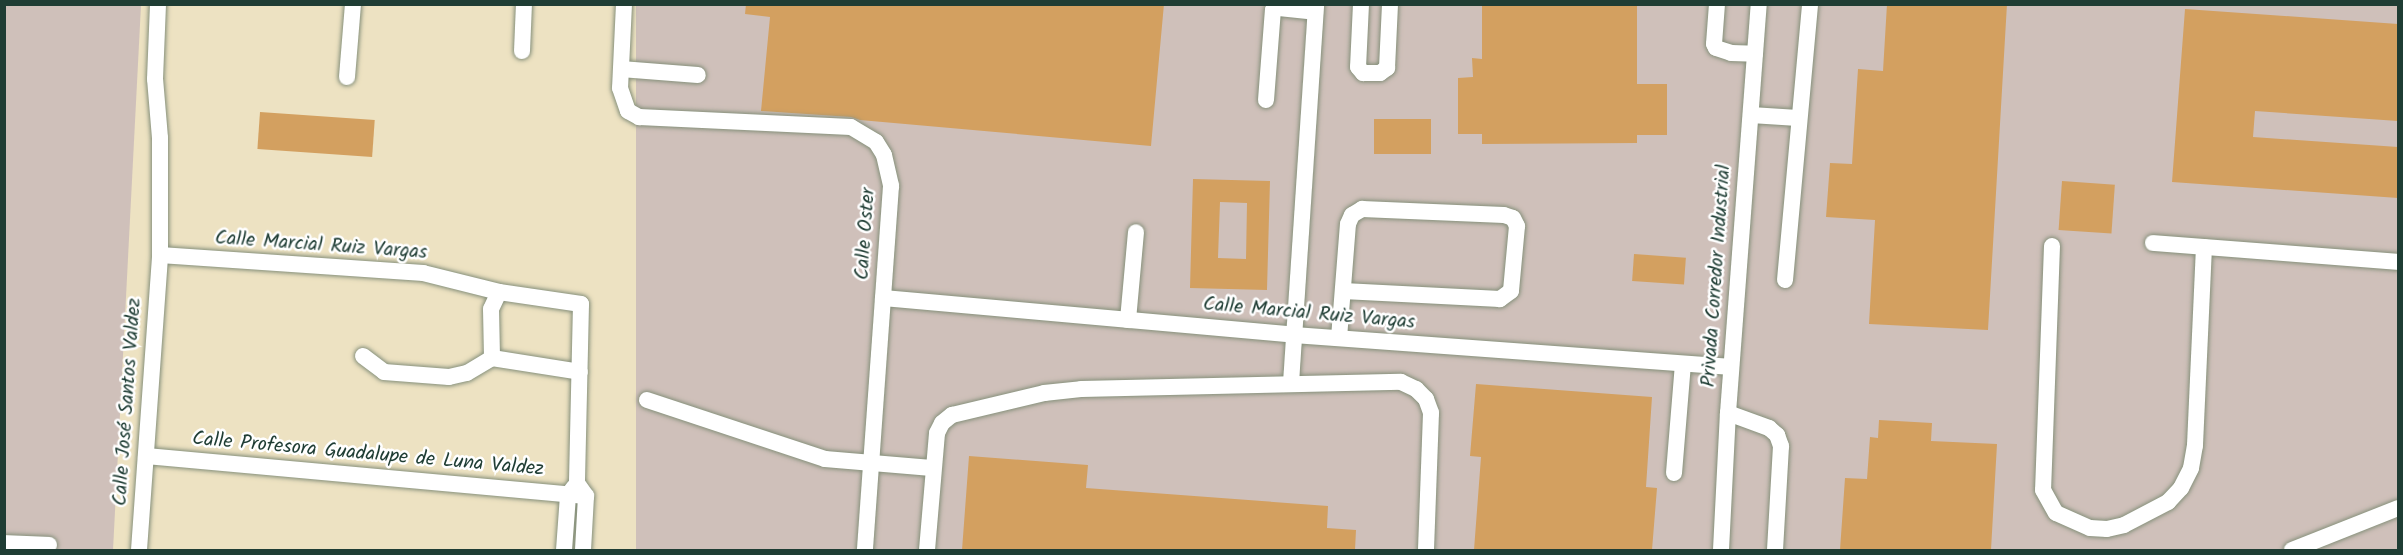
<!DOCTYPE html>
<meta charset="utf-8">
<style>
body{margin:0}
#map{position:relative;width:2403px;height:555px;overflow:hidden;background:#ede2c2;font-family:Kalam,sans-serif}
div>[style]{position:absolute}
[style*='--x']{left:calc(var(--x)*1px);top:calc(var(--y)*1px);width:calc(var(--w)*1px);rotate:calc(var(--a)*1deg)}
.industrial>*{inset:0;background:#cfc0ba;transform-origin:0 0}
.building>*{inset:0;background:#d3a060;transform-origin:0 0}
.roads{filter:drop-shadow(0 0 2px #86907b) drop-shadow(0 0 2px #86907b)}
.minor>*{height:16px;margin:-8px;padding:0 8px;transform-origin:8px;border-radius:8px;background:#fff}
span{translate:-50% -50%;white-space:nowrap;text-align:center;line-height:1.15;-webkit-text-stroke:5px #fff;paint-order:stroke}
.street-label{font-size:20px;color:#1f3d34}
.frame{position:absolute;inset:0;border:6px solid #1f3d34;pointer-events:none}
</style>
<div id="map">
<div class="industrial">
<i style="clip-path:polygon(4px 5px,141px 5px,113px 550px,5px 550px)"></i>
<i style="left:636px;top:5px;width:1762px;height:546px"></i>
</div>
<div class="building">
<i style="clip-path:polygon(746px 4px,1164px 4px,1151px 146px,860px 120px,851px 117px,761px 111px,770px 17px,745px 14px)"></i>
<i style="clip-path:polygon(1482px 4px,1637px 4px,1637px 84px,1667px 84px,1667px 135px,1637px 135px,1637px 143px,1482px 144px,1482px 134px,1458px 134px,1458px 78px,1473px 77px,1472px 58px,1482px 59px)"></i>
<i style="clip-path:polygon(1887px 4px,2007px 4px,1988px 330px,1869px 324px,1875px 220px,1826px 217px,1830px 163px,1852px 164px,1858px 69px,1883px 71px)"></i>
<i style="clip-path:polygon(2185px 9px,2398px 24px,2398px 121px,2255px 111px,2253px 137px,2398px 147px,2398px 198px,2172px 182px)"></i>
<i style="left:260px;top:112px;width:115px;height:37px;rotate:4deg"></i>
<i style="left:1374px;top:119px;width:57px;height:35px"></i>
<i style="clip-path:polygon(evenodd,1193px 179px,1270px 181px,1267px 290px,1190px 288px,1193px 179px,1220px 202px,1247px 203px,1246px 259px,1218px 258px,1220px 202px)"></i>
<i style="left:2062px;top:181px;width:53px;height:49px;rotate:4deg"></i>
<i style="left:1634px;top:254px;width:52px;height:27px;rotate:4deg"></i>
<i style="clip-path:polygon(1476px 384px,1652px 397px,1646px 487px,1657px 488px,1652px 550px,1474px 550px,1481px 457px,1470px 456px)"></i>
<i style="clip-path:polygon(1879px 420px,1932px 423px,1931px 441px,1997px 444px,1991px 550px,1840px 550px,1845px 478px,1867px 479px,1870px 437px,1878px 438px)"></i>
<i style="clip-path:polygon(969px 456px,1088px 465px,1086px 488px,1328px 506px,1327px 528px,1356px 530px,1355px 550px,962px 550px)"></i>
</div>
<div class="roads">
<div class="minor">
<i style="--x:624;--y:4;--w:84;--a:92.7"></i>
<i style="--x:620;--y:88;--w:24;--a:71"></i>
<i style="--x:628;--y:111;--w:13;--a:29"></i>
<i style="--x:639;--y:117;--w:212;--a:2.7"></i>
<i style="--x:851;--y:127;--w:29;--a:31"></i>
<i style="--x:876;--y:142;--w:15;--a:58"></i>
<i style="--x:884;--y:155;--w:32;--a:77"></i>
<i style="--x:891;--y:186;--w:365;--a:94.1"></i>
<i style="--x:1361;--y:4;--w:63;--a:92.7"></i>
<i style="--x:1358;--y:67;--w:8;--a:50"></i>
<i style="--x:1363;--y:73;--w:17;--a:0"></i>
<i style="--x:1380;--y:73;--w:9;--a:-36"></i>
<i style="--x:1387;--y:68;--w:64;--a:-87.3"></i>
<i style="--x:1717;--y:4;--w:40;--a:94.3"></i>
<i style="--x:1714;--y:44;--w:4;--a:63"></i>
<i style="--x:1716;--y:48;--w:16;--a:18"></i>
<i style="--x:1731;--y:53;--w:24;--a:2"></i>
<i style="--x:522;--y:51;--w:47;--a:-87.6"></i>
<i style="--x:621;--y:69;--w:77;--a:4.5"></i>
<i style="--x:347;--y:77;--w:73;--a:-85.3"></i>
<i style="--x:1266;--y:100;--w:90;--a:-85.6"></i>
<i style="--x:1273;--y:10;--w:6;--a:-18"></i>
<i style="--x:1279;--y:8;--w:36;--a:6"></i>
<i style="--x:1751;--y:115;--w:47;--a:3.7"></i>
<i style="--x:2153;--y:243;--w:246;--a:4.4"></i>
<i style="--x:2052;--y:246;--w:244;--a:92.1"></i>
<i style="--x:2043;--y:490;--w:26;--a:61"></i>
<i style="--x:2056;--y:513;--w:37;--a:24"></i>
<i style="--x:2090;--y:528;--w:17;--a:3"></i>
<i style="--x:2107;--y:529;--w:17;--a:-13"></i>
<i style="--x:2124;--y:525;--w:50;--a:-27.6"></i>
<i style="--x:2168;--y:502;--w:19;--a:-47"></i>
<i style="--x:2181;--y:488;--w:22;--a:-63"></i>
<i style="--x:2191;--y:468;--w:23;--a:-80"></i>
<i style="--x:2195;--y:445;--w:198;--a:-87.4"></i>
<i style="--x:160;--y:255;--w:264;--a:3.9"></i>
<i style="--x:423;--y:273;--w:78;--a:14"></i>
<i style="--x:499;--y:292;--w:83;--a:8.3"></i>
<i style="--x:581;--y:304;--w:179;--a:91.3"></i>
<i style="--x:577;--y:483;--w:16;--a:55"></i>
<i style="--x:1785;--y:280;--w:277;--a:-84.8"></i>
<i style="--x:499;--y:292;--w:19;--a:115"></i>
<i style="--x:491;--y:309;--w:49;--a:88.8"></i>
<i style="--x:492;--y:358;--w:89;--a:9"></i>
<i style="--x:883;--y:298;--w:414;--a:5.1"></i>
<i style="--x:1295;--y:335;--w:437;--a:4.2"></i>
<i style="--x:1128;--y:320;--w:88;--a:-84.8"></i>
<i style="--x:1339;--y:338;--w:114;--a:-85.5"></i>
<i style="--x:1348;--y:224;--w:10;--a:-66"></i>
<i style="--x:1352;--y:215;--w:12;--a:-31"></i>
<i style="--x:1362;--y:209;--w:142;--a:2.4"></i>
<i style="--x:1504;--y:215;--w:9;--a:18"></i>
<i style="--x:1513;--y:218;--w:9;--a:63"></i>
<i style="--x:1517;--y:226;--w:65;--a:95.3"></i>
<i style="--x:1511;--y:291;--w:14;--a:144"></i>
<i style="--x:1500;--y:299;--w:157;--a:-177.1"></i>
<i style="--x:363;--y:356;--w:26;--a:37"></i>
<i style="--x:384;--y:372;--w:65;--a:4.4"></i>
<i style="--x:449;--y:377;--w:18;--a:-13"></i>
<i style="--x:467;--y:373;--w:29;--a:-31"></i>
<i style="--x:1291;--y:383;--w:380;--a:-86.2"></i>
<i style="--x:647;--y:400;--w:188;--a:18.3"></i>
<i style="--x:825;--y:459;--w:107;--a:4.8"></i>
<i style="--x:1728;--y:413;--w:44;--a:20.1"></i>
<i style="--x:1769;--y:428;--w:11;--a:41"></i>
<i style="--x:1777;--y:435;--w:12;--a:70"></i>
<i style="--x:1781;--y:446;--w:104;--a:93.3"></i>
<i style="--x:146;--y:456;--w:442;--a:5.2"></i>
<i style="--x:1674;--y:473;--w:109;--a:-85.3"></i>
<i style="--x:4;--y:543;--w:45;--a:2.5"></i>
<i style="--x:139;--y:550;--w:296;--a:-85.9"></i>
<i style="--x:160;--y:255;--w:117;--a:-90"></i>
<i style="--x:160;--y:138;--w:59;--a:-94.8"></i>
<i style="--x:155;--y:79;--w:75;--a:-87.7"></i>
<i style="--x:564;--y:550;--w:55;--a:-85.8"></i>
<i style="--x:568;--y:495;--w:10;--a:-53"></i>
<i style="--x:583;--y:550;--w:54;--a:-86.8"></i>
<i style="--x:927;--y:550;--w:117;--a:-85.1"></i>
<i style="--x:937;--y:433;--w:11;--a:-63"></i>
<i style="--x:942;--y:423;--w:13;--a:-39"></i>
<i style="--x:952;--y:415;--w:95;--a:-13.4"></i>
<i style="--x:1044;--y:393;--w:37;--a:-6"></i>
<i style="--x:1081;--y:389;--w:320;--a:-1.3"></i>
<i style="--x:1401;--y:382;--w:17;--a:25"></i>
<i style="--x:1416;--y:389;--w:14;--a:45"></i>
<i style="--x:1426;--y:399;--w:15;--a:70"></i>
<i style="--x:1431;--y:413;--w:137;--a:92.1"></i>
<i style="--x:1721;--y:550;--w:137;--a:-87.1"></i>
<i style="--x:1728;--y:413;--w:410;--a:-85.7"></i>
<i style="--x:2292;--y:550;--w:114;--a:-21.6"></i>
</div>
</div>
<div class="street-label">
<span style="left:866px;top:234px;rotate:-86deg">Calle Oster</span>
<span style="left:321px;top:246px;rotate:4deg">Calle Marcial Ruiz Vargas</span>
<span style="left:1717px;top:276px;rotate:-86deg">Privada Corredor Industrial</span>
<span style="left:1309px;top:314px;rotate:5deg">Calle Marcial Ruiz Vargas</span>
<span style="left:128px;top:402px;rotate:-86deg">Calle José Santos Valdez</span>
<span style="left:368px;top:455px;rotate:5deg">Calle Profesora Guadalupe de Luna Valdez</span>
</div>
<div class="frame"></div>
</div>
